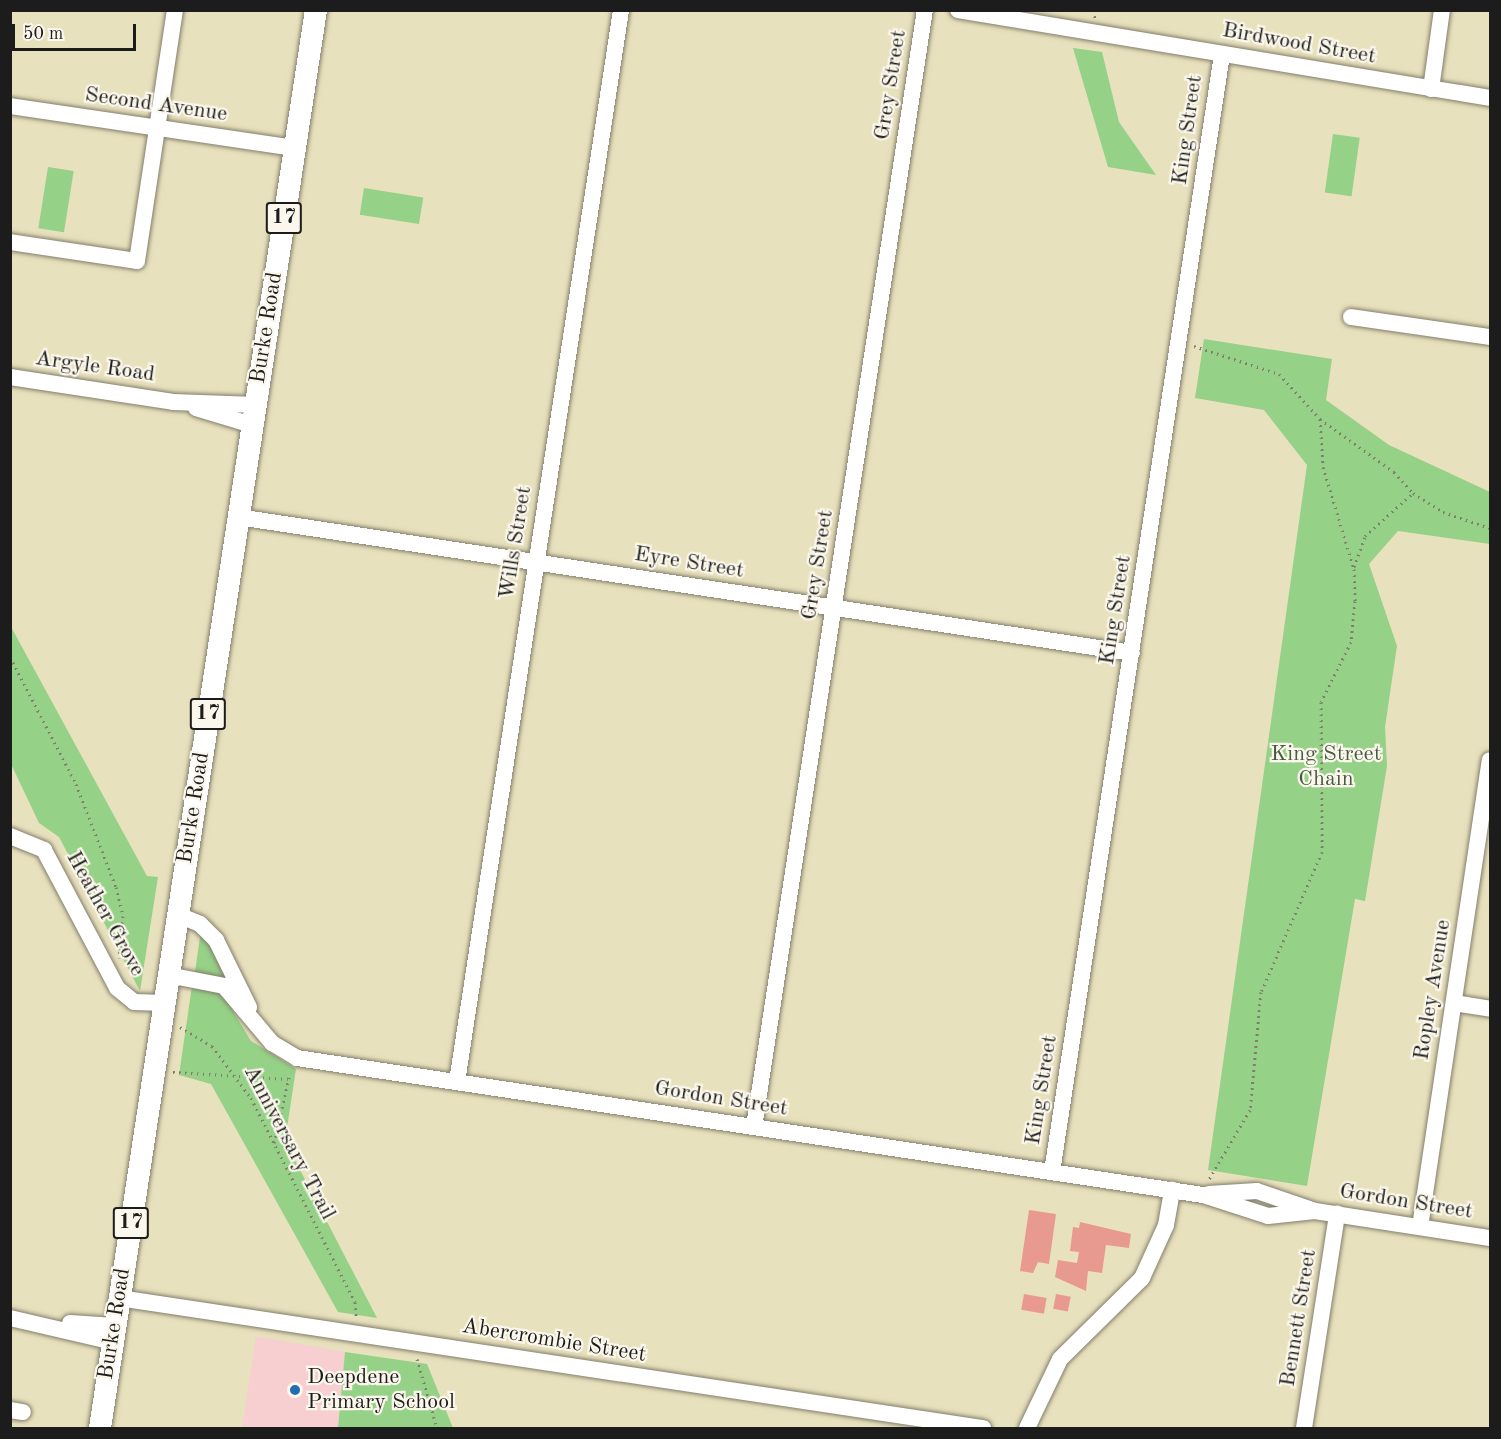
<!DOCTYPE html>
<style>
body{margin:0}
#map{position:relative;width:1501px;height:1439px;overflow:hidden;background:#e8e1bd;font-family:"Old Standard TT",serif}
div>[style]{position:absolute}
[style*='--x']{left:calc(var(--x)*1px);top:calc(var(--y)*1px);width:calc(var(--w)*1px);rotate:calc(var(--a)*1deg)}
.built>*{inset:0;background:#f7cfd0}
.green>*{inset:0;background:#95d186;transform-origin:0 0}
.building>*{inset:0;background:#e99a90;transform-origin:0 0}
.path>*{height:3px;margin-top:-1.5px;transform-origin:0;background:repeating-linear-gradient(90deg,#827e6c 0 1.5px,transparent 0 6px)}
.roads{filter:drop-shadow(0 0 2px #827e6c) drop-shadow(0 0 2px #827e6c)}
.minor>*{height:16px;margin:-8px;padding:0 8px;transform-origin:8px;border-radius:8px;background:#fff}
.major>*{height:22px;margin:-11px;padding:0 11px;transform-origin:11px;border-radius:11px;background:#fff}
.dots>*{width:16px;height:16px;translate:-50% -50%;box-sizing:border-box;border:3px solid #fbf7ec;border-radius:50%}
span{translate:-50% -50%;white-space:nowrap;text-align:center;line-height:1.15;-webkit-text-stroke:4.5px #fbf7ec;paint-order:stroke}
.shield-label span{padding:2px 4px;background:#fbf7ec;border:2px solid;border-radius:4px;-webkit-text-stroke-width:0}
.shield-label{font-size:21px;color:#1c1c1c;font-weight:700}
.street-label{font-size:22px;color:#1c1c1c}
.park-label{font-size:22px;color:#465b41}
.poi-label{font-size:22px;color:#1c1c1c}
.left{translate:0 -50%;text-align:left}
.frame{position:absolute;inset:0;border:12px solid #1c1c1c;pointer-events:none}
.scale{position:absolute;left:12px;top:24px;width:124px;height:27px;box-sizing:border-box;border:3px solid #1c1c1c;border-top:0;padding-left:8px;font-size:18px;line-height:21px;white-space:nowrap;color:#1c1c1c;-webkit-text-stroke:4px #fbf7ec;paint-order:stroke}
</style>
<div id="map">
<div class="built">
<i style="clip-path:polygon(256px 1336px,345px 1352px,338px 1428px,242px 1428px)"></i>
</div>
<div class="green">
<i style="clip-path:polygon(1073px 48px,1102px 52px,1119px 122px,1156px 175px,1108px 167px)"></i>
<i style="left:1333px;top:134px;width:27px;height:59px;rotate:8deg"></i>
<i style="left:48px;top:167px;width:26px;height:62px;rotate:9deg"></i>
<i style="left:364px;top:188px;width:60px;height:27px;rotate:9deg"></i>
<i style="clip-path:polygon(1204px 339px,1332px 359px,1326px 400px,1389px 445px,1490px 492px,1490px 544px,1398px 531px,1369px 564px,1397px 646px,1385px 727px,1387px 766px,1365px 901px,1355px 899px,1307px 1186px,1208px 1170px,1307px 465px,1264px 410px,1195px 398px)"></i>
<i style="clip-path:polygon(10px 625px,147px 876px,158px 877px,140px 991px,59px 837px,39px 823px,11px 764px)"></i>
<i style="clip-path:polygon(201px 930px,231px 981px,195px 972px)"></i>
<i style="clip-path:polygon(192px 986px,222px 993px,251px 1041px,296px 1069px,285px 1141px,377px 1318px,338px 1312px,211px 1084px,179px 1075px)"></i>
<i style="clip-path:polygon(345px 1352px,427px 1364px,453px 1428px,338px 1428px)"></i>
</div>
<div class="building">
<i style="clip-path:polygon(1029px 1210px,1056px 1214px,1049px 1264px,1038px 1262px,1033px 1273px,1020px 1271px)"></i>
<i style="clip-path:polygon(1080px 1222px,1131px 1234px,1129px 1248px,1106px 1245px,1102px 1273px,1088px 1271px,1086px 1291px,1055px 1277px,1058px 1260px,1077px 1263px,1079px 1252px,1070px 1251px,1073px 1227px,1079px 1228px)"></i>
<i style="left:1024px;top:1294px;width:23px;height:16px;rotate:10deg"></i>
<i style="left:1056px;top:1294px;width:15px;height:15px;rotate:11deg"></i>
</div>
<div class="path">
<i style="--x:1093;--y:10;--w:8;--a:76"></i>
<i style="--x:1194;--y:346;--w:89;--a:18.2"></i>
<i style="--x:1279;--y:374;--w:61;--a:47.7"></i>
<i style="--x:1320;--y:419;--w:48;--a:86.4"></i>
<i style="--x:1323;--y:467;--w:107;--a:73.1"></i>
<i style="--x:1354;--y:569;--w:32;--a:88"></i>
<i style="--x:1355;--y:601;--w:41;--a:95.6"></i>
<i style="--x:1351;--y:642;--w:67;--a:116.6"></i>
<i style="--x:1321;--y:702;--w:150;--a:89.6"></i>
<i style="--x:1322;--y:852;--w:153;--a:113.5"></i>
<i style="--x:1261;--y:992;--w:119;--a:95.3"></i>
<i style="--x:1250;--y:1110;--w:80;--a:120.7"></i>
<i style="--x:1320;--y:419;--w:91;--a:35.6"></i>
<i style="--x:1394;--y:472;--w:28;--a:48"></i>
<i style="--x:1354;--y:567;--w:33;--a:-70"></i>
<i style="--x:1365;--y:536;--w:64;--a:-41.9"></i>
<i style="--x:1413;--y:493;--w:36;--a:32"></i>
<i style="--x:1443;--y:512;--w:50;--a:18.8"></i>
<i style="--x:10;--y:657;--w:143;--a:62.5"></i>
<i style="--x:76;--y:784;--w:110;--a:68.8"></i>
<i style="--x:116;--y:887;--w:30;--a:76"></i>
<i style="--x:123;--y:916;--w:42;--a:95.4"></i>
<i style="--x:180;--y:1027;--w:37;--a:31"></i>
<i style="--x:212;--y:1046;--w:65;--a:53.1"></i>
<i style="--x:251;--y:1098;--w:229;--a:63"></i>
<i style="--x:355;--y:1302;--w:15;--a:86"></i>
<i style="--x:173;--y:1072;--w:115;--a:3.5"></i>
<i style="--x:274;--y:1143;--w:72;--a:-77.1"></i>
<i style="--x:417;--y:1359;--w:72;--a:73.8"></i>
</div>
<div class="roads">
<div class="minor">
<i style="--x:958;--y:10;--w:539;--a:9.39"></i>
<i style="--x:1431;--y:89;--w:80;--a:-82.1"></i>
<i style="--x:10;--y:106;--w:288;--a:8.4"></i>
<i style="--x:10;--y:242;--w:128;--a:8.5"></i>
<i style="--x:137;--y:261;--w:254;--a:-81.4"></i>
<i style="--x:1351;--y:317;--w:140;--a:8.2"></i>
<i style="--x:10;--y:377;--w:165;--a:8.7"></i>
<i style="--x:173;--y:402;--w:83;--a:2.1"></i>
<i style="--x:196;--y:408;--w:59;--a:16.9"></i>
<i style="--x:238;--y:517;--w:904;--a:8.65"></i>
<i style="--x:10;--y:836;--w:37;--a:22"></i>
<i style="--x:44;--y:850;--w:156;--a:62.1"></i>
<i style="--x:117;--y:988;--w:22;--a:39"></i>
<i style="--x:134;--y:1002;--w:30;--a:2"></i>
<i style="--x:178;--y:915;--w:24;--a:22"></i>
<i style="--x:200;--y:924;--w:23;--a:45"></i>
<i style="--x:216;--y:940;--w:75;--a:63.8"></i>
<i style="--x:168;--y:975;--w:57;--a:11.1"></i>
<i style="--x:224;--y:986;--w:75;--a:49.9"></i>
<i style="--x:272;--y:1043;--w:29;--a:31"></i>
<i style="--x:297;--y:1058;--w:916;--a:8.6"></i>
<i style="--x:1203;--y:1195;--w:68;--a:17.9"></i>
<i style="--x:1268;--y:1216;--w:47;--a:-6.1"></i>
<i style="--x:1454;--y:1003;--w:36;--a:9"></i>
<i style="--x:457;--y:1082;--w:1084;--a:-81.3"></i>
<i style="--x:754;--y:1127;--w:1130;--a:-81.3"></i>
<i style="--x:1052;--y:1172;--w:1131;--a:-81.35"></i>
<i style="--x:1209;--y:1194;--w:48;--a:-3.6"></i>
<i style="--x:1257;--y:1191;--w:61;--a:19"></i>
<i style="--x:1315;--y:1211;--w:177;--a:8.8"></i>
<i style="--x:1420;--y:1227;--w:472;--a:-81.5"></i>
<i style="--x:119;--y:1298;--w:874;--a:8.56"></i>
<i style="--x:10;--y:1318;--w:106;--a:13.1"></i>
<i style="--x:70;--y:1323;--w:45;--a:3.8"></i>
<i style="--x:10;--y:1410;--w:13;--a:9"></i>
<i style="--x:1027;--y:1428;--w:76;--a:-64.4"></i>
<i style="--x:1060;--y:1359;--w:115;--a:-44.6"></i>
<i style="--x:1142;--y:1278;--w:58;--a:-65.6"></i>
<i style="--x:1166;--y:1225;--w:36;--a:-80"></i>
<i style="--x:1304;--y:1428;--w:217;--a:-81.2"></i>
</div>
<div class="major">
<i style="--x:100;--y:1428;--w:1434;--a:-81.34"></i>
</div>
</div>
<div class="dots">
<i style="left:295px;top:1390px;background:#1f6fb2"></i>
</div>
<div class="shield-label">
<span style="left:284px;top:218px">17</span>
<span style="left:208px;top:714px">17</span>
<span style="left:131px;top:1223px">17</span>
</div>
<div class="street-label">
<span style="left:1299px;top:44px;rotate:10deg">Birdwood Street</span>
<span style="left:891px;top:85px;rotate:-81deg">Grey Street</span>
<span style="left:156px;top:105px;rotate:8deg">Second Avenue</span>
<span style="left:1188px;top:130px;rotate:-82deg">King Street</span>
<span style="left:267px;top:328px;rotate:-81deg">Burke Road</span>
<span style="left:95px;top:367px;rotate:8deg">Argyle Road</span>
<span style="left:516px;top:543px;rotate:-81deg">Wills Street</span>
<span style="left:689px;top:563px;rotate:9deg">Eyre Street</span>
<span style="left:818px;top:565px;rotate:-81deg">Grey Street</span>
<span style="left:1116px;top:610px;rotate:-81deg">King Street</span>
<span style="left:194px;top:808px;rotate:-81deg">Burke Road</span>
<span style="left:105px;top:914px;rotate:61deg">Heather Grove</span>
<span style="left:1433px;top:990px;rotate:-81deg">Ropley Avenue</span>
<span style="left:1042px;top:1090px;rotate:-81deg">King Street</span>
<span style="left:721px;top:1099px;rotate:9deg">Gordon Street</span>
<span style="left:289px;top:1143px;rotate:62deg">Anniversary Trail</span>
<span style="left:1406px;top:1202px;rotate:9deg">Gordon Street</span>
<span style="left:1299px;top:1318px;rotate:-81deg">Bennett Street</span>
<span style="left:115px;top:1324px;rotate:-81deg">Burke Road</span>
<span style="left:554px;top:1341px;rotate:9deg">Abercrombie Street</span>
</div>
<div class="park-label">
<span style="left:1326px;top:767px">King Street<br>Chain</span>
</div>
<div class="poi-label">
<span class="left" style="left:307px;top:1390px">Deepdene<br>Primary School</span>
</div>
<div class="frame"></div>
<div class="scale">50 m</div>
</div>
